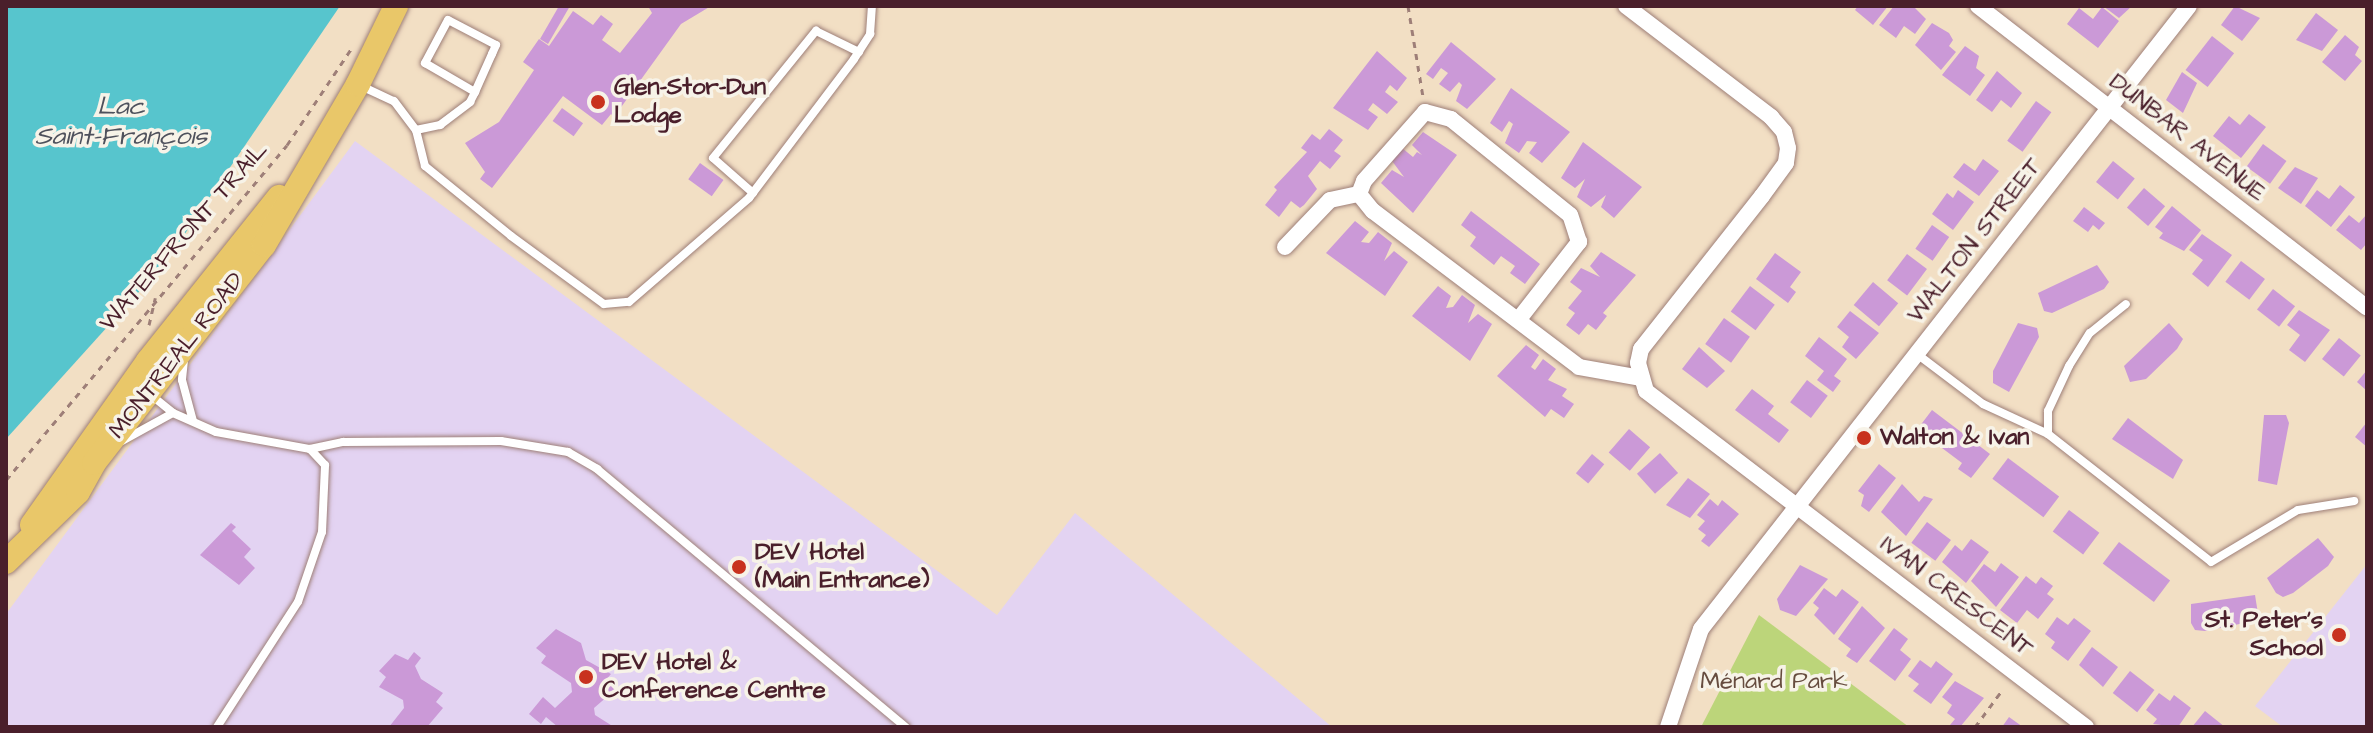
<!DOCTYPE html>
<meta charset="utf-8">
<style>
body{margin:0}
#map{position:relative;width:2373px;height:733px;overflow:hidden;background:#f2dfc4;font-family:"Architects Daughter",sans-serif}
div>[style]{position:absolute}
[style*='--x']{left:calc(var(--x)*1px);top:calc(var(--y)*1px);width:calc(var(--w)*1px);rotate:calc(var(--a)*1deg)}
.built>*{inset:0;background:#e3d3f2}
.green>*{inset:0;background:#bcd57a}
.water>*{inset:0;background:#57c5cd}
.building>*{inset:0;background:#cb99d7;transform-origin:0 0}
.path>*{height:3px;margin-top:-1.5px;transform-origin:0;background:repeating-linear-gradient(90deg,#9e7f78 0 6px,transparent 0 12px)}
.roads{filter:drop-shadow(0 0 2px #9e7f78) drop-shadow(0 0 2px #9e7f78)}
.lane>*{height:8px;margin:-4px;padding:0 4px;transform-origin:4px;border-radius:4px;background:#fff}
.street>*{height:16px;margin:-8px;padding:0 8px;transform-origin:8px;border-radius:8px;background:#fff}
.primary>*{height:24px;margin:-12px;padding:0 12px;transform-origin:12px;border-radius:12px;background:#e9c769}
.dots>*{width:22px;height:22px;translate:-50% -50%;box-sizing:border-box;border:4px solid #f7f3e8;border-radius:50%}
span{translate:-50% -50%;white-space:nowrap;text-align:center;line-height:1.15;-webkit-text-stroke:7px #f7f3e8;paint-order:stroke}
.poi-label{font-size:24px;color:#4a1f2b;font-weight:700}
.left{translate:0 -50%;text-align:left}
.right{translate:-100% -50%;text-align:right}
.street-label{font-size:24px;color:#4a1f2b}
.park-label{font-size:24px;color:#664c3f}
.water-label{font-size:26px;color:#4e515c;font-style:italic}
.frame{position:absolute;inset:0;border:8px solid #4a1f2b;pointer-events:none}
</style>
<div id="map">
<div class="built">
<i style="clip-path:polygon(355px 141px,997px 615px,1075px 513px,1332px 727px,6px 727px,6px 614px)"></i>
<i style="clip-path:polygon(2367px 564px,2367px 727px,2283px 727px,2255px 706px)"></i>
</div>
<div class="green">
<i style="clip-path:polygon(1759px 615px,1909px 727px,1701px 727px)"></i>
</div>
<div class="water">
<i style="clip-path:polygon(6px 6px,340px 6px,165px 263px,6px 439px)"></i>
</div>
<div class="building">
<i style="clip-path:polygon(559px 6px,570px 6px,548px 44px,540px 39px)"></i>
<i style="clip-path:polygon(648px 6px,711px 6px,681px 24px,614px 117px,611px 114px,602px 125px,563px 96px,492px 188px,480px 179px,485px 172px,465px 143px,499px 122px,534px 70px,523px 62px,539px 39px,549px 46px,573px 11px,593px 25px,601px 15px,613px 24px,602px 40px,620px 53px,652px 13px)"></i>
<i style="clip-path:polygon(1858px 6px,1888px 6px,1873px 25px,1855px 10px)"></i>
<i style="clip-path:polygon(1894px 6px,1913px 6px,1926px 19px,1915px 34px,1904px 26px,1896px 38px,1879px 25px)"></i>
<i style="clip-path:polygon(2103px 6px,2132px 6px,2119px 18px)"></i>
<i style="clip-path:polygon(2235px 6px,2260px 18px,2242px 41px,2221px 25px)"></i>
<i style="clip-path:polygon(2102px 7px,2119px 21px,2098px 48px,2067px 24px,2079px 8px,2093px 19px)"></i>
<i style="clip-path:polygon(2316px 13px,2338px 30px,2322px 51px,2296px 40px)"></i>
<i style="clip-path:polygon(1932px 23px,1949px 33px,1953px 40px,1949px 46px,1956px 52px,1941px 70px,1915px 45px)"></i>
<i style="clip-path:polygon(2345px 35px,2359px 47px,2355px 55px,2362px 61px,2345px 81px,2322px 62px)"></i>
<i style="left:2212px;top:36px;width:28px;height:43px;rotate:38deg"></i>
<i style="clip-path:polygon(1451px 42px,1496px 79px,1467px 109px,1456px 101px,1462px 85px,1459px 82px,1450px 92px,1439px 84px,1448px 73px,1441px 68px,1433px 79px,1426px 74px)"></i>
<i style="clip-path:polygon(1965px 46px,1979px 56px,1976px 68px,1985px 75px,1970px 96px,1942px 75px)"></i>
<i style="clip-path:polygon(1377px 51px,1407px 78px,1397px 91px,1390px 85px,1385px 92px,1398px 102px,1387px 114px,1373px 103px,1368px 110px,1378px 117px,1368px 130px,1333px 108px)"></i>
<i style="clip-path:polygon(1997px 71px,2022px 93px,2011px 108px,2001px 100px,1992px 112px,1976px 100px)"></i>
<i style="clip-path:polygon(2182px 72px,2197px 83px,2183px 113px,2166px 100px)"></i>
<i style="clip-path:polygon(1511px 88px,1570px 132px,1542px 163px,1529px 153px,1537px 142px,1527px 141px,1519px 153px,1505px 143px,1513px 124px,1509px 121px,1502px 132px,1490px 123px)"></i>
<i style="left:2036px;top:101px;width:19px;height:49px;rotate:36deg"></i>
<i style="left:562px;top:108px;width:26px;height:16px;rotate:36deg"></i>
<i style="clip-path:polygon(2249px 114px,2266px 127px,2241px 158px,2213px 136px,2229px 116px,2240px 125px)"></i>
<i style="clip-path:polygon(1329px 129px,1343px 140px,1334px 151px,1341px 156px,1330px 169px,1320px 161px,1308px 176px,1317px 189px,1304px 205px,1300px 208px,1291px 201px,1279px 217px,1265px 205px,1277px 190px,1274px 187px,1307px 152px,1301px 148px,1312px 134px,1320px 140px)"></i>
<i style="clip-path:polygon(1423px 132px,1457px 155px,1413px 213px,1381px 183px,1392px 170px,1404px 177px,1392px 161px,1402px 148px,1413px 157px,1417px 152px,1422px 155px,1412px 145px)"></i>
<i style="clip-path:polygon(1583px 142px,1642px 187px,1614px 218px,1601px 207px,1606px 195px,1591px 207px,1577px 197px,1585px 179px,1575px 188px,1561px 178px)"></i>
<i style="left:2263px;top:144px;width:29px;height:28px;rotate:36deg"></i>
<i style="clip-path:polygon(1983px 159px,1999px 171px,1979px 196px,1953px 177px,1964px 163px,1975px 171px)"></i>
<i style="left:2113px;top:161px;width:28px;height:27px;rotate:39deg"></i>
<i style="left:700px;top:163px;width:29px;height:20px;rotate:36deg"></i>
<i style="clip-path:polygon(2295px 167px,2318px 178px,2301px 204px,2278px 188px)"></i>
<i style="clip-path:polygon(2340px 185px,2355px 197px,2331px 227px,2305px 206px,2317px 190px,2329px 199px)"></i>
<i style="left:2144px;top:188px;width:28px;height:26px;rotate:41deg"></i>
<i style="clip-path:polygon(1958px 190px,1974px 202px,1953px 230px,1932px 214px,1947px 193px,1953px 198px)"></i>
<i style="clip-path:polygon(2172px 206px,2201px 230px,2184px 251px,2159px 238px,2163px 233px,2155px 227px)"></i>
<i style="clip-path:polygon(2084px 207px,2105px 223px,2099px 230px,2093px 225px,2088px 232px,2073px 221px)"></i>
<i style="clip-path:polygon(1471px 211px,1540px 264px,1525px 284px,1510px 273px,1515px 266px,1501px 256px,1494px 265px,1470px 246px,1476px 237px,1461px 225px)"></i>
<i style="clip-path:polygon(2367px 214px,2367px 243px,2361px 250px,2336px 230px,2349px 215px,2359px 223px)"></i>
<i style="clip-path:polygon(1355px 221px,1369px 232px,1361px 242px,1369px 243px,1378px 232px,1392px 243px,1384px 261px,1394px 251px,1408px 262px,1385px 296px,1326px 253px)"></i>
<i style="left:1932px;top:225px;width:21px;height:29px;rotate:35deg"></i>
<i style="clip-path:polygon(2202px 234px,2232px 255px,2208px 287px,2192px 274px,2203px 260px,2189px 250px)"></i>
<i style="clip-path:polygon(1601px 252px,1636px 275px,1603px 313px,1607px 316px,1596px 330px,1588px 324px,1579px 335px,1566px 325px,1575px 313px,1568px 308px,1582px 291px,1570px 282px,1581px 268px,1600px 277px,1590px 266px)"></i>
<i style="clip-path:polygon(1775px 253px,1801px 272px,1790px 287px,1796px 292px,1788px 303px,1756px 279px)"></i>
<i style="left:1907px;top:254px;width:25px;height:33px;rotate:37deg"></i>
<i style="left:2241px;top:261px;width:30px;height:26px;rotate:37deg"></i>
<i style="clip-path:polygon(2097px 265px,2109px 282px,2104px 289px,2052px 313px,2044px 311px,2038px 293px)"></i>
<i style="left:1873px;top:282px;width:33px;height:30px;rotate:40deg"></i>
<i style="clip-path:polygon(1438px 286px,1451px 296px,1446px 308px,1453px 307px,1462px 295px,1475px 305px,1468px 323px,1478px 314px,1492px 324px,1470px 361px,1412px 316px)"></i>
<i style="left:1750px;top:286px;width:31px;height:32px;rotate:37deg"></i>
<i style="left:2273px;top:289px;width:28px;height:26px;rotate:38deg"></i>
<i style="clip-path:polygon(2299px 310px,2330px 330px,2305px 362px,2289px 350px,2300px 335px,2287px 325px)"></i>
<i style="clip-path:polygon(1850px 311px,1879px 333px,1856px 359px,1842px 347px,1849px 337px,1837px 327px)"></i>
<i style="left:1724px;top:318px;width:32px;height:32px;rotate:36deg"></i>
<i style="clip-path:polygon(2018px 323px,2037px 328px,2039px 337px,2009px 392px,1993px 383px,1993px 371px)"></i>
<i style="clip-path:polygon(2169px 323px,2183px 339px,2177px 349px,2146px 379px,2130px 382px,2124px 366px)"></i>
<i style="clip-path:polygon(1819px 337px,1847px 359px,1834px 376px,1841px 381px,1833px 392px,1817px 380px,1824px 371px,1805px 356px)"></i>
<i style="left:2339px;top:338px;width:28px;height:27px;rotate:39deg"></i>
<i style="clip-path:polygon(1526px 345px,1539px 355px,1531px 367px,1535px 370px,1543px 359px,1556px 369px,1548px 380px,1567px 389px,1562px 396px,1574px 404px,1564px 418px,1551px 409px,1545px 417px,1497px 376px)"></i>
<i style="clip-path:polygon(1699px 347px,1725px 371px,1707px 388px,1682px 369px)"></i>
<i style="clip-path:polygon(2367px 370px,2367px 391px,2357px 382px)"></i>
<i style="left:1807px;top:380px;width:26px;height:28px;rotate:37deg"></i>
<i style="clip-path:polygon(1752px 389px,1774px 406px,1768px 414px,1789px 430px,1779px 443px,1735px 410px)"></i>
<i style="clip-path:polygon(1932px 410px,1990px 454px,1971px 478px,1958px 469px,1962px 463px,1930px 439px,1926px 444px,1913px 435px)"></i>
<i style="clip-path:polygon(2264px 415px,2286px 415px,2289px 423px,2277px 485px,2258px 481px)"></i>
<i style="clip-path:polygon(2128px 418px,2183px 460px,2173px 479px,2112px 439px)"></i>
<i style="clip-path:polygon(2367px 422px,2367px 447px,2355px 437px)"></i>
<i style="left:1629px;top:429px;width:28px;height:31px;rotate:41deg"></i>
<i style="left:1660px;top:453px;width:27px;height:31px;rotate:48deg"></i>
<i style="left:1592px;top:454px;width:16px;height:25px;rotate:40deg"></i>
<i style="left:2008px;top:458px;width:64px;height:26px;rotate:37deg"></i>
<i style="clip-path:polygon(1879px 464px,1896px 478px,1869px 512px,1861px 506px,1864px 495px,1858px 491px)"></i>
<i style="clip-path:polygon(1688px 478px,1710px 494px,1690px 518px,1666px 505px)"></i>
<i style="clip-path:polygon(1902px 484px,1919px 502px,1924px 496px,1933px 499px,1906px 536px,1881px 512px)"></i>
<i style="clip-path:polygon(1710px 499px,1718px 506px,1722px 500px,1739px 514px,1709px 547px,1701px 541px,1706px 535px,1698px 529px,1705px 521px,1697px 515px)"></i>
<i style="left:2069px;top:510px;width:38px;height:27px;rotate:37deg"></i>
<i style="left:1927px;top:522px;width:30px;height:26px;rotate:37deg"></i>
<i style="clip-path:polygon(231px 523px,236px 527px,232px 531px,251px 549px,244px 557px,255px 568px,239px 585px,200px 555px)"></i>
<i style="clip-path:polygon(2318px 538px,2334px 557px,2328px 566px,2293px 593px,2283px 597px,2276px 593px,2267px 578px)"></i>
<i style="clip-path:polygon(1971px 539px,1989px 552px,1966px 583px,1942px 562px,1955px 545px,1962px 551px)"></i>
<i style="left:2119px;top:542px;width:64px;height:27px;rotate:37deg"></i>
<i style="clip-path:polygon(2001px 563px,2019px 577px,1996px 607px,1971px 581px,1984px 564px,1995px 572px)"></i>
<i style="clip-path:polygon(1800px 565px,1828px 579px,1796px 616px,1780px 610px,1777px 599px)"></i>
<i style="clip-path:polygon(2026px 576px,2036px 584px,2041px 577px,2053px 586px,2047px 594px,2054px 599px,2038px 619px,2027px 610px,2017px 623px,2000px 610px)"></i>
<i style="clip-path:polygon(1824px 588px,1836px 597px,1842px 589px,1859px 602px,1834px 635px,1814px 615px,1819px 608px,1813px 603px)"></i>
<i style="clip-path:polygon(2255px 595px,2259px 620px,2205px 631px,2195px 630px,2191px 623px,2191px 604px)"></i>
<i style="clip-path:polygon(1862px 606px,1885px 628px,1857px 663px,1846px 656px,1851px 649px,1838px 639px)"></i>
<i style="clip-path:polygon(2057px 617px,2068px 625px,2074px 618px,2091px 631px,2068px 661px,2051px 648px,2055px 642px,2045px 634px)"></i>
<i style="clip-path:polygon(1894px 628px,1908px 639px,1900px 650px,1911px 659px,1895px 681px,1869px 661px)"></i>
<i style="clip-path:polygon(556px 629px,581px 643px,586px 660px,611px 674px,605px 681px,616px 689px,594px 708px,595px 715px,614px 727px,558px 727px,546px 717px,541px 724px,529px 714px,543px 697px,555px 708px,572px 692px,571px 683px,541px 663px,546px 656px,536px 648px)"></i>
<i style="clip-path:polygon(2092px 647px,2118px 667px,2103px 687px,2079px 665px)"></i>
<i style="clip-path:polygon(414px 652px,421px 658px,415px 666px,421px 679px,443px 693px,436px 702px,443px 708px,427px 727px,389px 727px,404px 708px,403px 700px,379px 687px,386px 677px,379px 671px,395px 654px,408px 660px)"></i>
<i style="clip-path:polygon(1920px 660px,1931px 668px,1936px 661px,1953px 674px,1931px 704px,1913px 691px,1919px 684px,1908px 676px)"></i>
<i style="left:2130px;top:671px;width:31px;height:28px;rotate:38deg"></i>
<i style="clip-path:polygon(1955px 681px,1984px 698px,1960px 727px,1950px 725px,1955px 719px,1947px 713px,1952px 705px,1942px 697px)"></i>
<i style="clip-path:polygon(2159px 693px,2170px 701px,2174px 695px,2191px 708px,2178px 727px,2153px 724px,2157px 719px,2146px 710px)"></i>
<i style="clip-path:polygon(2205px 711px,2225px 727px,2192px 727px)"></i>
<i style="clip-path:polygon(2009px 717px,2023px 727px,2002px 727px)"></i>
</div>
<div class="path">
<i style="--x:1408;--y:6;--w:92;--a:80.6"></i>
<i style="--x:149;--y:325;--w:28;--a:-77"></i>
<i style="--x:6;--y:480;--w:437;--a:-50"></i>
<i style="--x:287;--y:145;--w:115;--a:-56.3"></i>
<i style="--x:1975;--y:727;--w:47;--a:-53.6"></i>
</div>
<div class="roads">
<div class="lane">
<i style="--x:359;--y:85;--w:38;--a:25"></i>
<i style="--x:394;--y:101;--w:36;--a:53"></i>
<i style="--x:416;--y:130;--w:25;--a:-12"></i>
<i style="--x:440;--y:125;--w:38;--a:-37"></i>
<i style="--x:470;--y:102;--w:11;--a:-63"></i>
<i style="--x:475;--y:92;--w:42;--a:-65.9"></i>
<i style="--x:492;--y:54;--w:10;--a:-66"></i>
<i style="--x:496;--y:45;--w:54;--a:-152.5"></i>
<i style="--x:448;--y:20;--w:49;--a:118.1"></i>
<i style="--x:425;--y:63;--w:58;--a:30.1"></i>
<i style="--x:416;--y:130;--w:37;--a:76"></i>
<i style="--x:425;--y:166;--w:111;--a:39.1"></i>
<i style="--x:511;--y:236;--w:115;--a:36.2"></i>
<i style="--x:604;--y:304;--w:25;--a:-5"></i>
<i style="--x:629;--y:302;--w:159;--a:-40.9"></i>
<i style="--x:749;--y:198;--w:174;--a:-52.9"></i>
<i style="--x:854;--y:59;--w:30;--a:-57"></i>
<i style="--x:870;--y:34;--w:28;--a:-86"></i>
<i style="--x:753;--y:193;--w:53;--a:-138.8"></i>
<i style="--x:713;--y:158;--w:164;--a:-51"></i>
<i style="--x:816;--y:31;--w:48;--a:26"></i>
<i style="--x:1917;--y:354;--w:83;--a:37.1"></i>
<i style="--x:1983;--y:404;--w:72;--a:24.8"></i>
<i style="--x:2048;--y:434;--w:207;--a:38.1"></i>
<i style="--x:2211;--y:562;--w:101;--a:-30.9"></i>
<i style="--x:2298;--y:510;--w:57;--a:-9.1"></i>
<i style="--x:184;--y:360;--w:20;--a:96"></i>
<i style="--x:182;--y:380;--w:42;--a:75"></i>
<i style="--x:151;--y:395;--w:28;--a:39"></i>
<i style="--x:173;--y:413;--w:47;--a:23.8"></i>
<i style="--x:216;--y:432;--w:96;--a:10.3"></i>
<i style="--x:310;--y:449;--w:34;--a:-12"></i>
<i style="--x:343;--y:442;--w:158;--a:-0.4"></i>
<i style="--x:501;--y:441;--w:68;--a:9.3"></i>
<i style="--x:568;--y:452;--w:34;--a:30"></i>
<i style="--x:597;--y:469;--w:403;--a:39.9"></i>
<i style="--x:2048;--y:434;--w:23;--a:-90"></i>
<i style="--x:2048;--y:411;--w:50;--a:-65"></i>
<i style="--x:2069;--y:366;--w:39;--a:-58"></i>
<i style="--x:2090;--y:333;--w:46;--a:-38.9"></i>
<i style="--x:122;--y:441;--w:58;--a:-28.8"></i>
<i style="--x:217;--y:727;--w:149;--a:-57.1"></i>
<i style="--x:298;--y:602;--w:74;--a:-71.1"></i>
<i style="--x:322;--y:532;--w:67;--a:-87.4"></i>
<i style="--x:325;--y:465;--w:22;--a:-133"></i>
</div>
<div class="street">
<i style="--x:1626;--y:6;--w:183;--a:37.4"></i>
<i style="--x:1771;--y:117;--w:20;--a:49"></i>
<i style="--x:1784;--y:132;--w:16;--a:76"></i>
<i style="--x:1788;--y:148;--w:15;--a:98"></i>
<i style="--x:1786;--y:163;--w:41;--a:126"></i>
<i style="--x:1762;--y:196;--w:195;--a:128.3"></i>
<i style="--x:1641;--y:349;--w:14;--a:102"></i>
<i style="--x:1638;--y:363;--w:29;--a:74"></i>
<i style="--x:1646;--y:391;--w:554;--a:37.37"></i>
<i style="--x:1978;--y:6;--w:492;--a:37.8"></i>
<i style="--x:1285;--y:247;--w:65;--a:-46.2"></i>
<i style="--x:1330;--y:200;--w:30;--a:-12"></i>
<i style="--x:1519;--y:319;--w:98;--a:-52.1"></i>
<i style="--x:1579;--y:242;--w:28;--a:-108"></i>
<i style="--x:1570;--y:215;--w:153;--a:-141.1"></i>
<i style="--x:1451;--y:119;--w:27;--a:-165"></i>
<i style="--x:1425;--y:112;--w:92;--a:131.5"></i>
<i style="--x:1364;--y:181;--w:14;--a:111"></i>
<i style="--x:1359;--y:194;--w:22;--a:51"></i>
<i style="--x:1373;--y:211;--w:258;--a:37.1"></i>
<i style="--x:1579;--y:367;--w:63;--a:10.1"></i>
<i style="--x:1668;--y:727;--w:103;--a:-71.4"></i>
<i style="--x:1701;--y:629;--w:791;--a:-51.93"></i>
</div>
<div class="primary">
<i style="--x:32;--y:525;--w:201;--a:-54.7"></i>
<i style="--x:148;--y:361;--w:210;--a:-51.4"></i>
<i style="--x:6;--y:562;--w:100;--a:-44.2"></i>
<i style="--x:78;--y:492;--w:33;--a:-61"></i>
<i style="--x:94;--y:463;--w:276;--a:-52.1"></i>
<i style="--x:264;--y:245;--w:186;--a:-59.7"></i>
<i style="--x:358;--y:84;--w:87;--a:-64"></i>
</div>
</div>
<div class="dots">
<i style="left:598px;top:102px;background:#c8321e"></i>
<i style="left:1864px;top:438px;background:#c8321e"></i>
<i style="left:739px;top:567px;background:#c8321e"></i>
<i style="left:2339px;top:635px;background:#c8321e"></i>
<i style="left:586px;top:677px;background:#c8321e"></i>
</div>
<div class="poi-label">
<span class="left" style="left:614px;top:102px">Glen-Stor-Dun<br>Lodge</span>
<span class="left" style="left:1880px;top:438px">Walton &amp; Ivan</span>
<span class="left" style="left:755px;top:567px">DEV Hotel<br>(Main Entrance)</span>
<span class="right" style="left:2323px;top:635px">St. Peter's<br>School</span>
<span class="left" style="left:602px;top:677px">DEV Hotel &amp;<br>Conference Centre</span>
</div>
<div class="street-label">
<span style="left:2187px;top:138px;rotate:38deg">DUNBAR AVENUE</span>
<span style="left:184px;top:237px;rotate:-49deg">WATERFRONT TRAIL</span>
<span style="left:1975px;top:241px;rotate:-52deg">WALTON STREET</span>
<span style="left:177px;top:356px;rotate:-52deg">MONTREAL ROAD</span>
<span style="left:1956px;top:597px;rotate:37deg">IVAN CRESCENT</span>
</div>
<div class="park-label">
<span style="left:1774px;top:682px">Ménard Park</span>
</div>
<div class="water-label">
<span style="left:121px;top:122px">Lac<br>Saint-François</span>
</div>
<div class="frame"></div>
</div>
